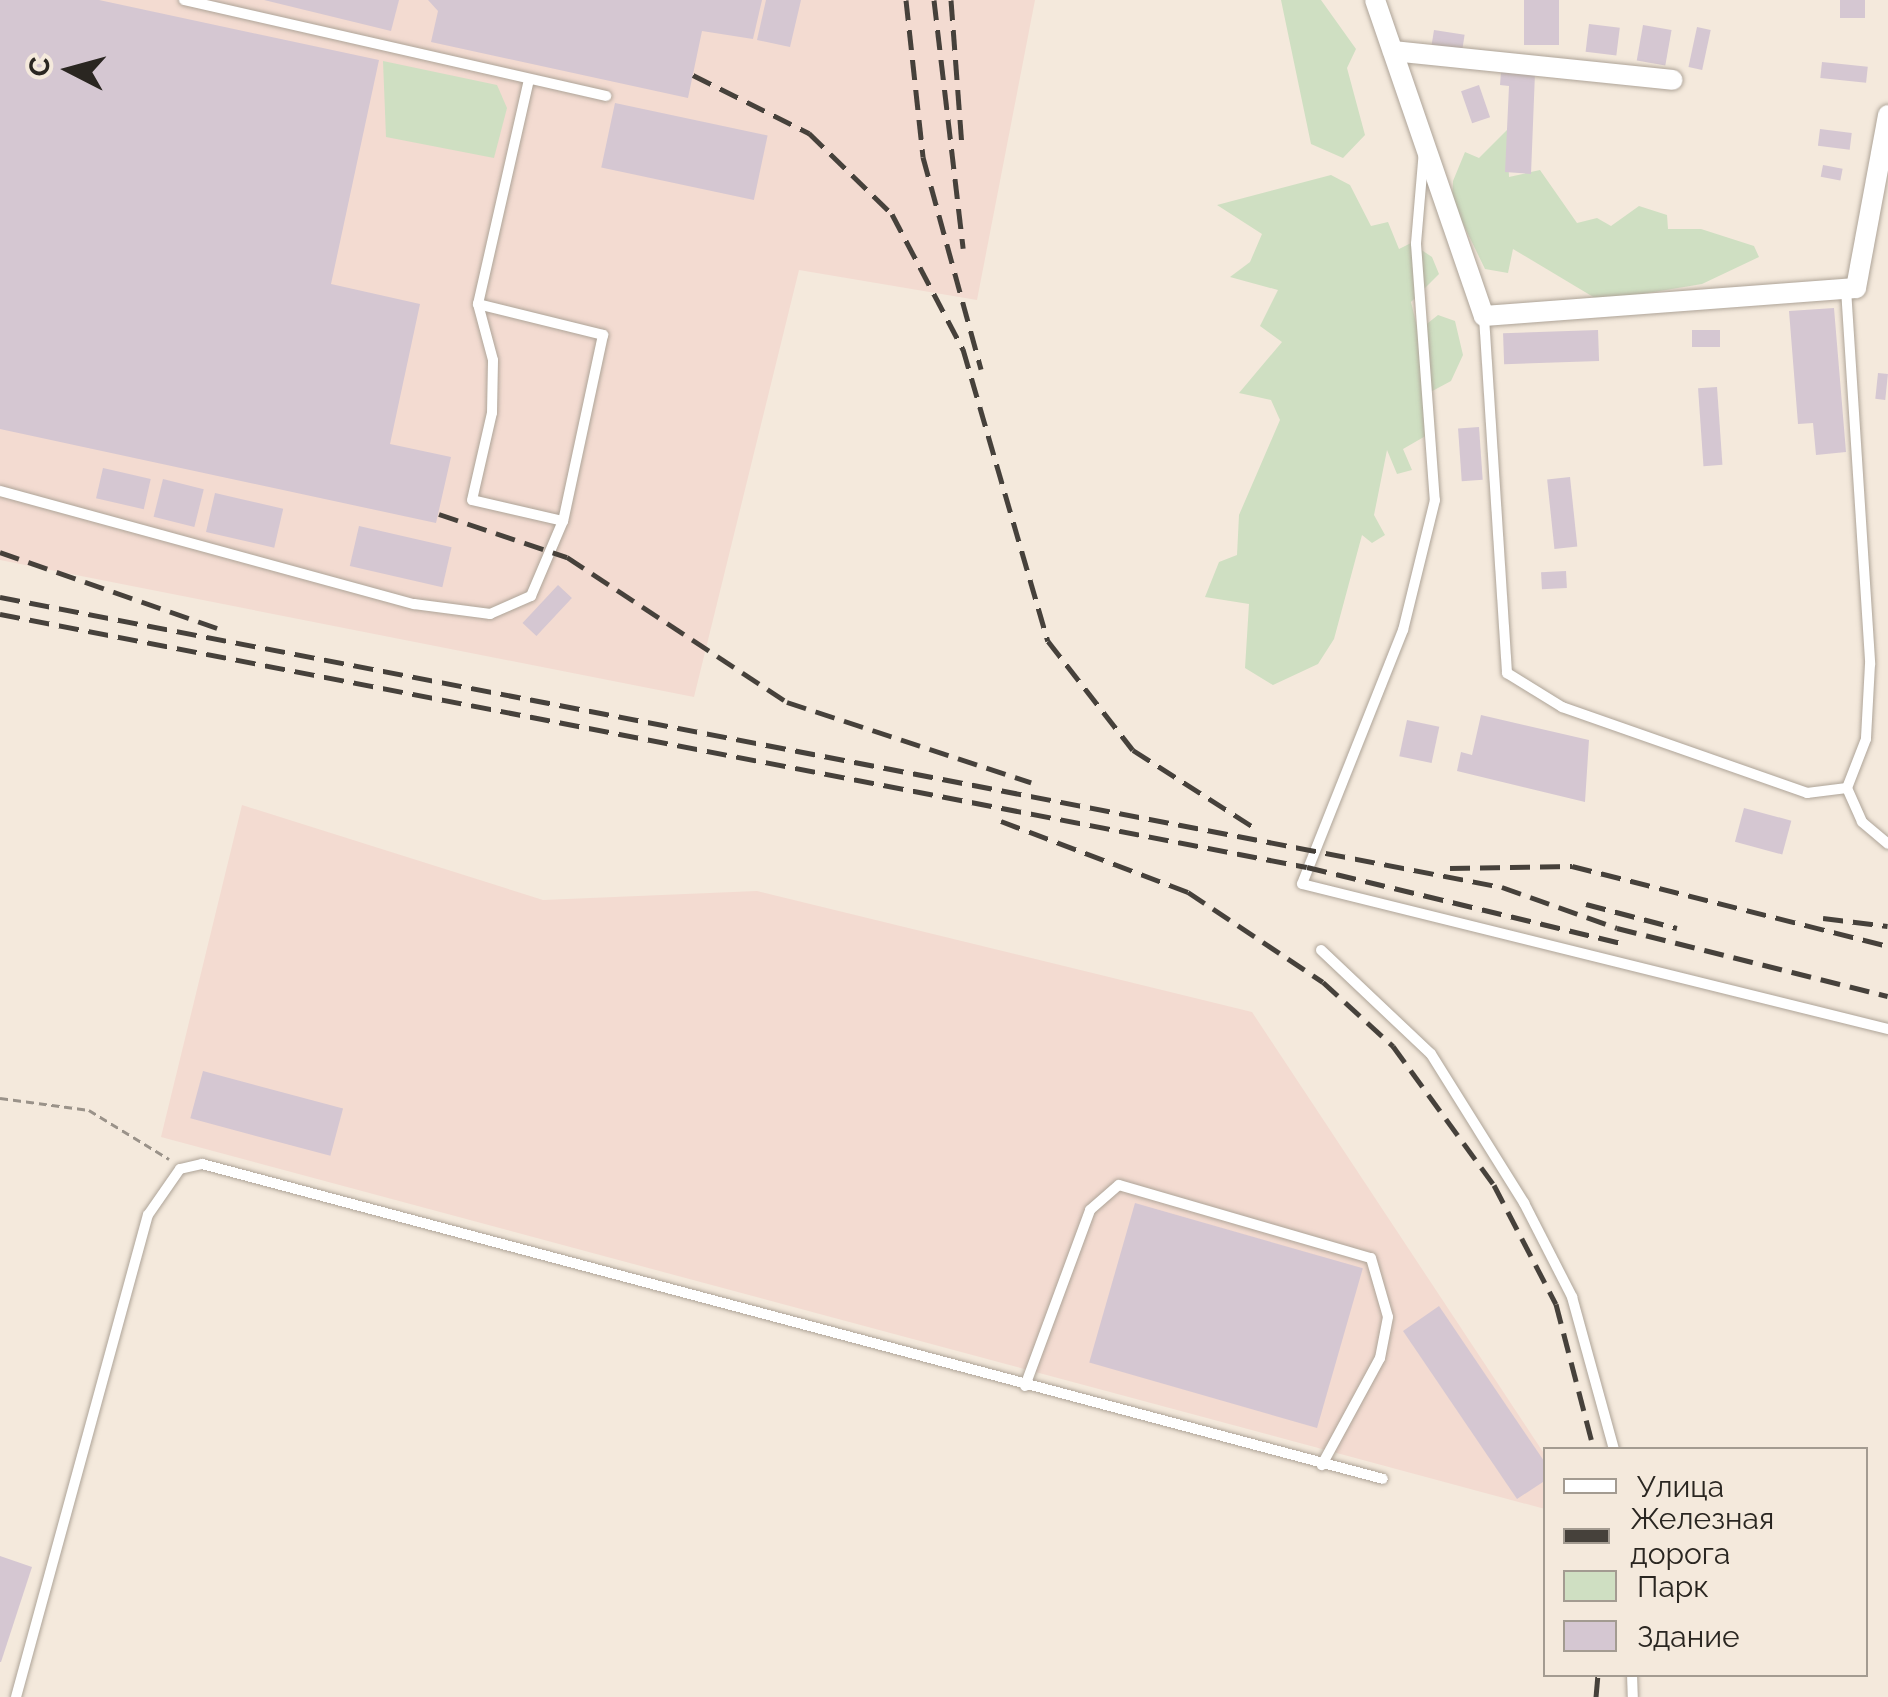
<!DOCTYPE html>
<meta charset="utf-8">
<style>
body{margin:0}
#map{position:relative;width:1888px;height:1697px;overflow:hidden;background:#f4e9dc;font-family:Raleway,sans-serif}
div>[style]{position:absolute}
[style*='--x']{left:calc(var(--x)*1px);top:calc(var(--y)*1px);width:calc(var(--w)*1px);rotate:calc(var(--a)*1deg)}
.industrial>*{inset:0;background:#f3dbd1}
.green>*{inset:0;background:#cfdfc2}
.building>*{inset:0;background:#d5c7d2;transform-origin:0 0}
.path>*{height:2.5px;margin-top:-1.25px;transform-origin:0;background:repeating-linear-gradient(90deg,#9a9289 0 8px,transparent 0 13px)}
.roads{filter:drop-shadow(0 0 2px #aea498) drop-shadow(0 0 2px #aea498)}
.service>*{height:10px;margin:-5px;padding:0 5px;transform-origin:5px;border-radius:5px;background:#fff}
.minor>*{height:20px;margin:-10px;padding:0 10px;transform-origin:10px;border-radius:10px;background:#fff}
.rail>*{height:5px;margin-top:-2.5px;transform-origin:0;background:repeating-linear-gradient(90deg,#46413b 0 20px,transparent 0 30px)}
span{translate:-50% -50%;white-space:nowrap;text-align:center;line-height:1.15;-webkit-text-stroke:9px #f4e9dc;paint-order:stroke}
.legend{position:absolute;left:1543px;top:1447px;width:325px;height:230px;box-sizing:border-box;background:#f4e9dc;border:2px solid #a39b91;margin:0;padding:12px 18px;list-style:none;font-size:30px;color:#2a2621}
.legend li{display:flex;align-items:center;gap:20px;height:50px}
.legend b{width:50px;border:2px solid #a39b91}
.north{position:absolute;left:20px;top:20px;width:100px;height:100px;-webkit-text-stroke:8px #f4e9dc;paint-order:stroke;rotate:276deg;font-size:28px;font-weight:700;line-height:40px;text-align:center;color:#2a2621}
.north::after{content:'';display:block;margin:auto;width:35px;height:45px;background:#2a2621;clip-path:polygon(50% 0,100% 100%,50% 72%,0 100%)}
</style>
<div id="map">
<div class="industrial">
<i style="clip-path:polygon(0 0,1035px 0,977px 300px,799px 270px,694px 697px,0 560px)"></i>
<i style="clip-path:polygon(242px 805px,543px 900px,757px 891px,1252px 1012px,1545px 1455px,1545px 1509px,161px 1137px)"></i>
</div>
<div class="green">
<i style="clip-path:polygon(1281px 0,1321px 0,1356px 49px,1347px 68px,1365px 135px,1343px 158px,1311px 144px)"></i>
<i style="clip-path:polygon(383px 61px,497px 85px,507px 108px,494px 158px,386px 137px)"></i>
<i style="clip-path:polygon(1507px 130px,1509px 177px,1540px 170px,1577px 223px,1597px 218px,1611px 226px,1639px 206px,1667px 215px,1668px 229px,1701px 229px,1754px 246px,1759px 257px,1702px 284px,1600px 301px,1513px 249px,1508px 273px,1485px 269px,1452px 201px,1453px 181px,1465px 152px,1479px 158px)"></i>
<i style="clip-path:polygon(1331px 175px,1350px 185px,1371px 226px,1388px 222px,1399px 249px,1411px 243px,1432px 257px,1439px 274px,1411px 302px,1418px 331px,1438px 315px,1455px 321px,1463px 355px,1451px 381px,1423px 396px,1429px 434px,1403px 449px,1412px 470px,1397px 474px,1387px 450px,1374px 515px,1385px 535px,1372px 543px,1362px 535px,1334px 639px,1318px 664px,1273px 685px,1245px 668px,1249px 604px,1205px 597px,1219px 562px,1237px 555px,1239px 515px,1280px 420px,1271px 400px,1239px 393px,1282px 342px,1260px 326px,1278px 290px,1230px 277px,1250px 262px,1262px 234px,1217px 205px)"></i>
</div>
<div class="building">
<i style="clip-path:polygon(0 0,99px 0,379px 60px,331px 284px,420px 304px,390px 444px,451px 457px,436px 523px,0 429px)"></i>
<i style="clip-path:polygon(264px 0,399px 0,391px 31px)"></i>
<i style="clip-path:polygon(428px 0,762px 0,753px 39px,702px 31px,688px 98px,431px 42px,438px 11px)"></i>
<i style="clip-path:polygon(766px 0,801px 0,790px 47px,757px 40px)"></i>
<i style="left:1524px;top:0;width:35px;height:45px"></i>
<i style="left:1840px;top:0;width:25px;height:18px"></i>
<i style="left:1589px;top:24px;width:31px;height:28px;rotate:7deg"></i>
<i style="left:1643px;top:25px;width:29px;height:36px;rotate:10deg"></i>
<i style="left:1697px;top:27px;width:14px;height:41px;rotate:12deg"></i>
<i style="left:1434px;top:30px;width:31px;height:15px;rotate:9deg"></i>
<i style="left:1822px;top:62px;width:46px;height:16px;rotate:6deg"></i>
<i style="clip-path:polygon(1501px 72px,1535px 73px,1531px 174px,1505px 172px,1509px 86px,1500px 85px)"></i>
<i style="left:1479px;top:85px;width:34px;height:19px;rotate:71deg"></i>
<i style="left:615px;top:103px;width:156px;height:66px;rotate:12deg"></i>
<i style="left:1820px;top:129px;width:32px;height:17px;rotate:7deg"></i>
<i style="left:1823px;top:165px;width:20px;height:12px;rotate:11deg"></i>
<i style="clip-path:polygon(1834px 308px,1846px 452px,1816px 455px,1813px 423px,1798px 424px,1789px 311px)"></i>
<i style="left:1598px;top:330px;width:31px;height:95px;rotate:88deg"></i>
<i style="left:1692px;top:330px;width:28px;height:17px"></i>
<i style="left:1878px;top:373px;width:10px;height:26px;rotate:6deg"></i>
<i style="left:1717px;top:387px;width:78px;height:19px;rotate:86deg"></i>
<i style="left:1479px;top:427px;width:53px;height:21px;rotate:86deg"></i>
<i style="left:103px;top:468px;width:49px;height:31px;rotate:13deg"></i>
<i style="left:1570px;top:477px;width:70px;height:23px;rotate:84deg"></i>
<i style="left:163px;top:479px;width:42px;height:39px;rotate:14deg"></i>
<i style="left:215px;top:493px;width:70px;height:40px;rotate:13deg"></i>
<i style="left:359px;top:526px;width:95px;height:41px;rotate:13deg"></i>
<i style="left:1566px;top:571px;width:17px;height:25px;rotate:87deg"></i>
<i style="left:558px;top:585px;width:19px;height:52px;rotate:43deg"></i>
<i style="clip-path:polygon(1481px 715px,1589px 740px,1585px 802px,1457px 771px,1461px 752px,1472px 755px)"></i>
<i style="left:1407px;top:720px;width:33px;height:37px;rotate:12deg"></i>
<i style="left:1744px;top:808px;width:49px;height:35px;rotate:15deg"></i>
<i style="left:203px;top:1071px;width:145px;height:49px;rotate:15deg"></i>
<i style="left:1135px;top:1203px;width:237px;height:166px;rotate:16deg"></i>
<i style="clip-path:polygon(1439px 1306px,1546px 1464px,1546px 1480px,1517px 1499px,1403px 1331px)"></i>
<i style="clip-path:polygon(0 1556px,32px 1567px,1px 1662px,0 1662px)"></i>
</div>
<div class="path">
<i style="--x:0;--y:1098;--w:90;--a:7.7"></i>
<i style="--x:89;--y:1110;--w:94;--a:31.5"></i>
</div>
<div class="roads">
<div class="service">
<i style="--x:184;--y:0;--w:433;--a:12.8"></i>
<i style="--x:1424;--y:150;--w:94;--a:94.9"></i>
<i style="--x:1416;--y:244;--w:257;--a:85.8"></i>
<i style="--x:1435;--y:500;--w:134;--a:103.8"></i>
<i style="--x:1403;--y:630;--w:273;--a:111.7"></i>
<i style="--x:1302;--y:884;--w:604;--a:13.9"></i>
<i style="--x:1846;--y:289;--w:376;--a:86.3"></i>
<i style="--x:1870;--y:664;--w:75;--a:93.1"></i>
<i style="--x:1866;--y:739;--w:53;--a:111.2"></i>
<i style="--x:1847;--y:788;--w:37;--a:66"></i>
<i style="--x:1862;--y:822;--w:34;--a:40"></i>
<i style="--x:478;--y:304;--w:129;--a:13.9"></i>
<i style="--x:603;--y:335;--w:190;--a:102.1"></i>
<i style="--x:1484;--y:317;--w:357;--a:86.3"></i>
<i style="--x:1507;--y:673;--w:65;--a:31.7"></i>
<i style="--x:1562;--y:707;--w:260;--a:19.3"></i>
<i style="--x:1807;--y:793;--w:40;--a:-7.1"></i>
<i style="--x:0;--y:491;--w:429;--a:15.3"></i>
<i style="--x:414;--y:604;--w:77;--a:7.5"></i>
<i style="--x:490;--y:614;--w:45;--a:-23.7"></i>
<i style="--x:531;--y:596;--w:82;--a:-66.9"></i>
<i style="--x:563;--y:521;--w:93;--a:-167"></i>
<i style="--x:472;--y:500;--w:89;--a:-77.1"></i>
<i style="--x:492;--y:413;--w:53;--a:-88.9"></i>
<i style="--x:493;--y:360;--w:58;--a:-105"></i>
<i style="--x:478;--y:304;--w:230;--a:-77.2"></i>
<i style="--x:1321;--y:950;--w:151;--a:43.4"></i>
<i style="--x:1431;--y:1054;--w:176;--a:58"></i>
<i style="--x:1524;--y:1203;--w:106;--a:62.9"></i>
<i style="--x:1572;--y:1297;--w:159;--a:74.6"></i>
<i style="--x:1025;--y:1386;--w:188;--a:-69.7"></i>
<i style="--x:1090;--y:1210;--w:38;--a:-41"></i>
<i style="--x:1119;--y:1185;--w:262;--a:16.2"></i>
<i style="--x:1371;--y:1258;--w:61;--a:73.9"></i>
<i style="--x:1388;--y:1317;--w:42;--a:101"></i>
<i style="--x:1380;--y:1358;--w:122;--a:118.5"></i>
<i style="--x:1632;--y:1674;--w:23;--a:88"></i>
<i style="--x:16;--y:1697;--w:500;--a:-74.7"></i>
<i style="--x:148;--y:1215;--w:56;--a:-55.2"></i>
<i style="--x:180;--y:1169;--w:23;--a:-13"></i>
<i style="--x:202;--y:1164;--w:1222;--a:14.93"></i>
</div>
<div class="minor">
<i style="--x:1375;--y:0;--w:334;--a:71"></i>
<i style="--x:1484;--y:316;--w:373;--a:-4.3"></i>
<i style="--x:1856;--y:288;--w:176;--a:-79.5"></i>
<i style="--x:1393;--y:51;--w:281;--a:5.9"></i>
</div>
</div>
<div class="rail">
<i style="--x:906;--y:0;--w:158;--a:83.8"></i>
<i style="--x:923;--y:157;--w:220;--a:74.7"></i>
<i style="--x:934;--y:0;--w:250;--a:83.3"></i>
<i style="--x:951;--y:0;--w:147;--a:85.7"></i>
<i style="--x:693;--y:75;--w:130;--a:26.6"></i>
<i style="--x:809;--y:133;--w:116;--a:44.3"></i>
<i style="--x:892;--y:214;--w:153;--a:62.3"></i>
<i style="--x:963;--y:349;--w:304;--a:73.8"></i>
<i style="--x:1048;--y:641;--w:138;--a:52.1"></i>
<i style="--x:1133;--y:750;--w:148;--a:32.6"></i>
<i style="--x:439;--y:514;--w:135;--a:18.6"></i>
<i style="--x:567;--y:557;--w:263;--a:33.4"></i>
<i style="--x:787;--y:702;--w:257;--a:18.2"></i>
<i style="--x:0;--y:552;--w:233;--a:19.3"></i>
<i style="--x:0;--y:597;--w:1530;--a:10.93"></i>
<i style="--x:1502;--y:887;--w:122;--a:19.6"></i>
<i style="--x:1617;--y:928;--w:279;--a:14.1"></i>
<i style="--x:0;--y:614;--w:1331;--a:10.96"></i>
<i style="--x:1307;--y:867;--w:323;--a:13.6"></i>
<i style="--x:1001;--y:821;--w:200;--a:20.8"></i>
<i style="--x:1188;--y:892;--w:162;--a:33.7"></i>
<i style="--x:1323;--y:982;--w:95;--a:42.4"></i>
<i style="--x:1393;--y:1046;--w:172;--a:54"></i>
<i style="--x:1494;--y:1185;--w:134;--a:62.5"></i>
<i style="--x:1556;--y:1304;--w:151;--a:75.4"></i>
<i style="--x:1450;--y:868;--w:122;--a:-0.9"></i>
<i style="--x:1572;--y:866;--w:326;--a:14.2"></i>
<i style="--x:1586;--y:904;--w:94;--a:14.8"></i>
<i style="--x:1823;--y:918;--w:65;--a:7"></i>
<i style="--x:1596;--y:1697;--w:23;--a:-85"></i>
</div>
<ul class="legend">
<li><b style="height:12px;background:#fff"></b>Улица</li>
<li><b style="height:12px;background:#46413b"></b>Железная дорога</li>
<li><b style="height:28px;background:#cfdfc2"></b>Парк</li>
<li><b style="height:28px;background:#d5c7d2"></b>Здание</li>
</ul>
<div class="north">С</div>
</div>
